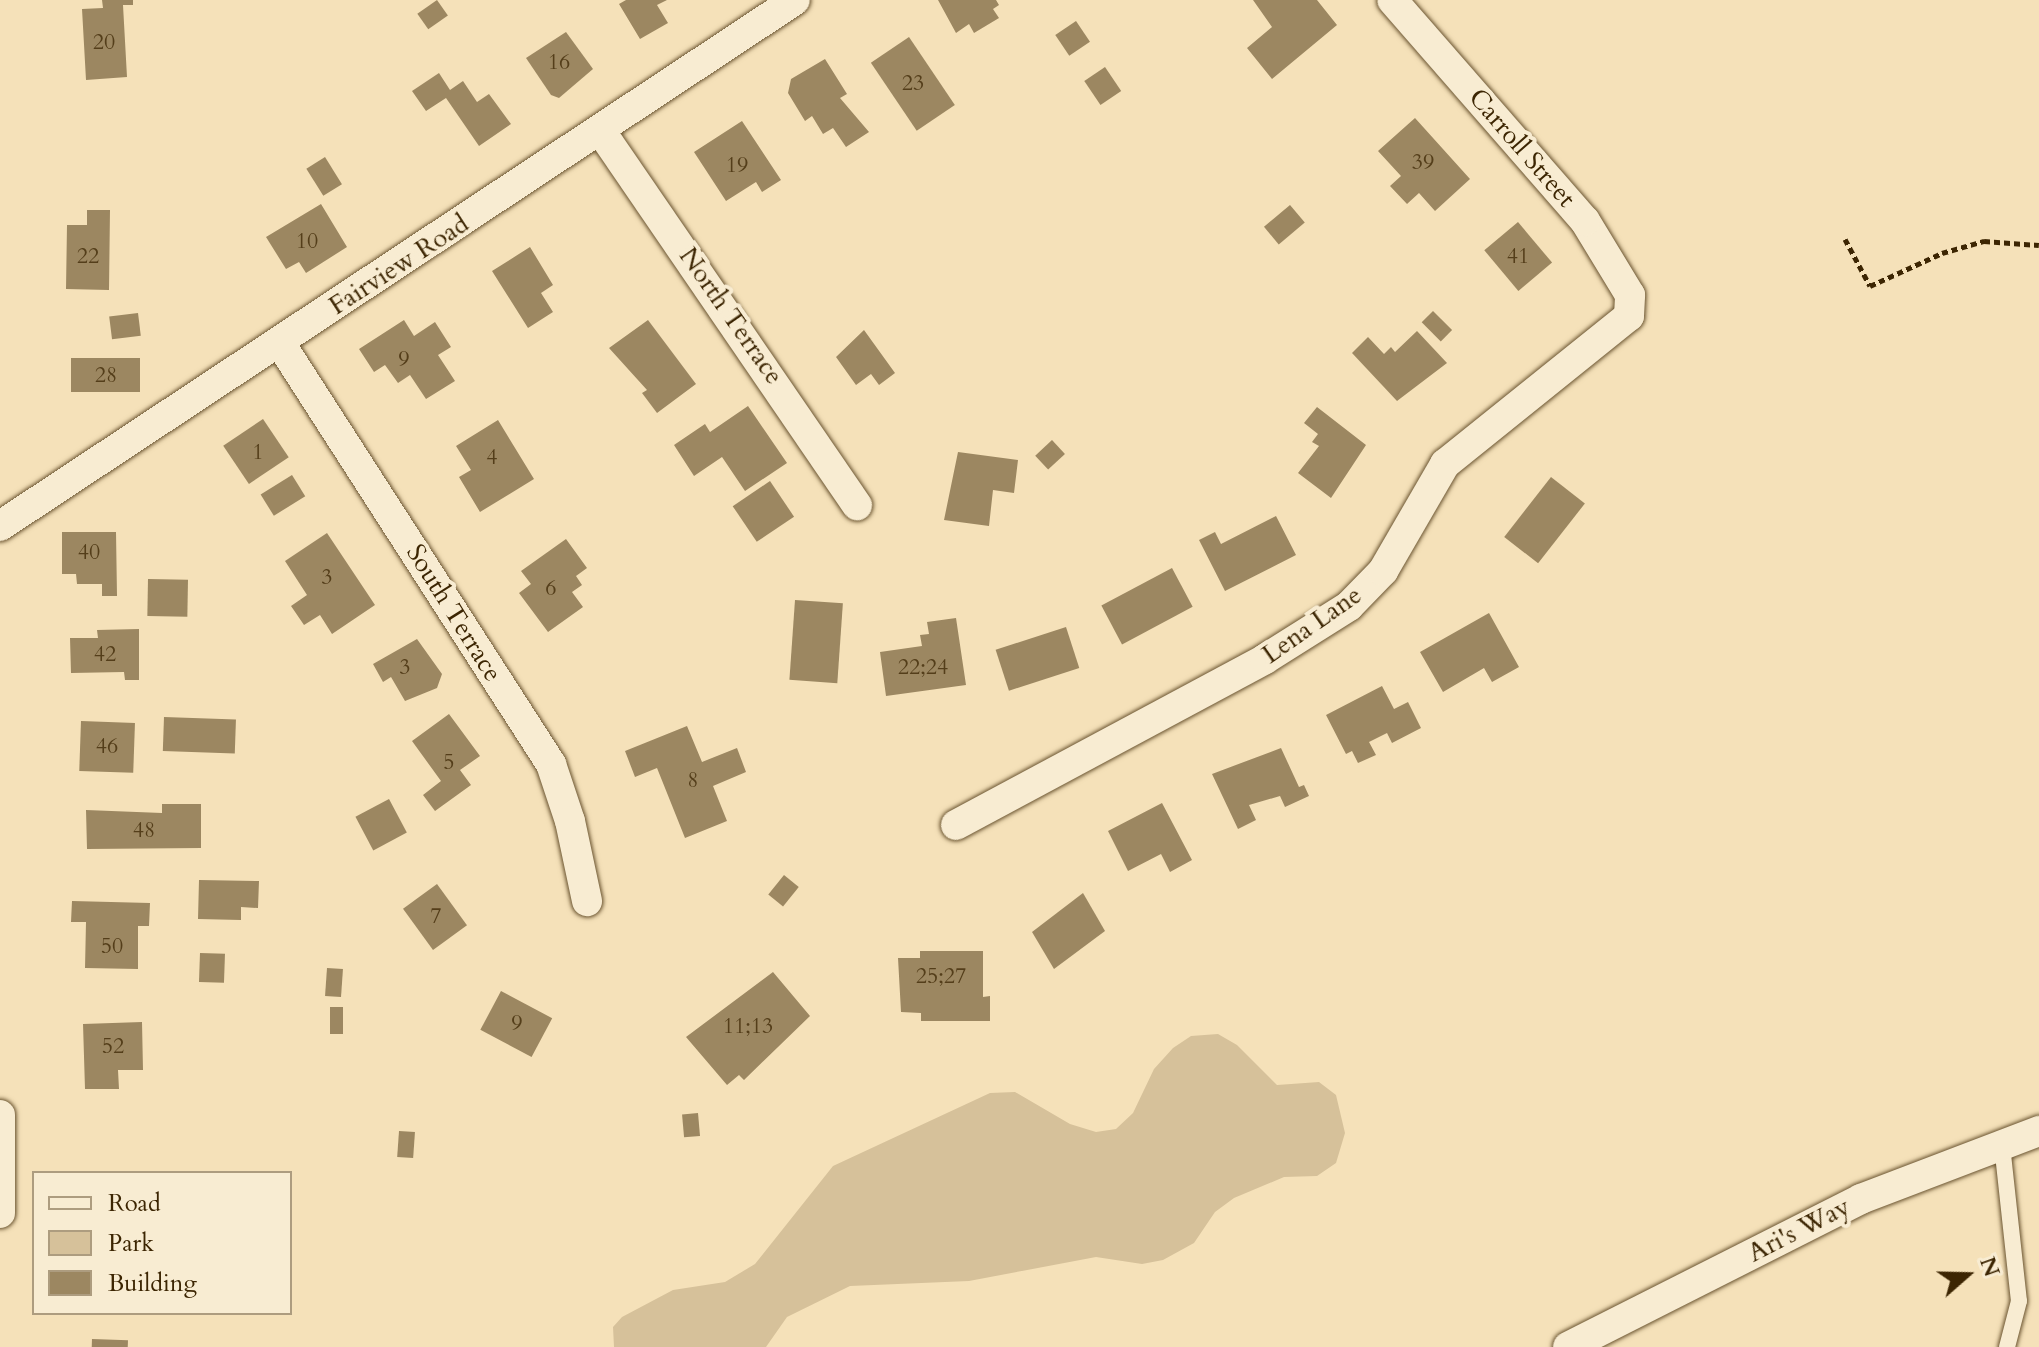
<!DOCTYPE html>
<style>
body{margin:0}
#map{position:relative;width:2039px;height:1347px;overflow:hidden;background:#f5e1b9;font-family:Cardo,serif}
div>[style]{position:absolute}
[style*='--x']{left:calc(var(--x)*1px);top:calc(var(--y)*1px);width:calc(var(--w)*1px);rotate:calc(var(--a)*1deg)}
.green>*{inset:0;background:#d6c19a}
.building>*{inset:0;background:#9c8761;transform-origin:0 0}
.path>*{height:5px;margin-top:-2.5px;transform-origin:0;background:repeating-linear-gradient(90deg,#3c2502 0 6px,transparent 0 10px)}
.roads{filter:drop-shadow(0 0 2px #6a5430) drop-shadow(0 0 2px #6a5430)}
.service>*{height:16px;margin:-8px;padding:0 8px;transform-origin:8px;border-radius:8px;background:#f8ecd2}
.minor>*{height:30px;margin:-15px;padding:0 15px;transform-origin:15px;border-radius:15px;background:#f8ecd2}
span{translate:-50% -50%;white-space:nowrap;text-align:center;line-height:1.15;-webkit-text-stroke:8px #f8ecd2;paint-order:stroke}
.number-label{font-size:22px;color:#543e1a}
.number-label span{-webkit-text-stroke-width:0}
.street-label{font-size:26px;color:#3c2502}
.legend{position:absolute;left:32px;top:1171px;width:260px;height:144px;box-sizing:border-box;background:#f8ecd2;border:2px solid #ad9c7f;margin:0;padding:10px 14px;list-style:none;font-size:24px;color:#3c2502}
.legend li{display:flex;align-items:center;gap:16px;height:40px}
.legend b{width:40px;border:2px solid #ad9c7f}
.north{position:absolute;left:1927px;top:1235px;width:80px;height:80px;-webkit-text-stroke:6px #f8ecd2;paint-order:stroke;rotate:70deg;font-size:22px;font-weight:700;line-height:32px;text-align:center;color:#3c2502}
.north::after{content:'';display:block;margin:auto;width:28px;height:36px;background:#3c2502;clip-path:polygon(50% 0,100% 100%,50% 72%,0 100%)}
</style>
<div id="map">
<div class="green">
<i style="clip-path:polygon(1218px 1034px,1237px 1045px,1277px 1085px,1319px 1082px,1336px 1095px,1345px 1133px,1336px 1163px,1317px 1176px,1284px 1177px,1234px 1198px,1215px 1212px,1194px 1243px,1163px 1260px,1142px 1264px,1096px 1257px,969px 1281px,850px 1286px,787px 1317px,766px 1347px,614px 1347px,613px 1327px,622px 1317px,673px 1290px,725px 1282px,755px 1264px,833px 1166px,990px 1093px,1015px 1092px,1070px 1124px,1096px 1132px,1116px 1129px,1133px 1113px,1154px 1069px,1173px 1048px,1191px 1036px)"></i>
</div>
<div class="building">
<i style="clip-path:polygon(102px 0,133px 0,133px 5px,123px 5px,127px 77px,86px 80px,82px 9px,103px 8px)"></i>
<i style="left:437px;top:0;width:19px;height:24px;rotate:55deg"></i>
<i style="clip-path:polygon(626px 0,667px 0,657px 5px,668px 23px,640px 39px,619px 4px)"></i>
<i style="clip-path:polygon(938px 0,996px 0,999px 5px,993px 9px,999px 18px,974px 33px,969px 24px,956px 33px)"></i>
<i style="clip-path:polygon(1253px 0,1317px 0,1337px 25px,1272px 79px,1247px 48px,1272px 27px)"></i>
<i style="left:1076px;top:21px;width:25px;height:25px;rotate:56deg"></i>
<i style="clip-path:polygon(566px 32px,593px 69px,559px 98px,551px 95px,526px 58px)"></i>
<i style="left:909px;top:37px;width:82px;height:46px;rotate:56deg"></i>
<i style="clip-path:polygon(825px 59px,847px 94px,840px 98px,869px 132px,846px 147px,833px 128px,823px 134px,812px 116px,805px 121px,788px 93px,791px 79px)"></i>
<i style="left:1105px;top:67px;width:29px;height:25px;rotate:56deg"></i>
<i style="clip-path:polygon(439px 73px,450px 90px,463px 81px,477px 102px,489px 94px,511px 124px,479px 146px,446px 98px,426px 111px,412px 91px)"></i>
<i style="clip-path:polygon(1415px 118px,1470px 179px,1435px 211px,1419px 193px,1407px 204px,1390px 186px,1401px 176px,1378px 151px)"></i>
<i style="clip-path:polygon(742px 121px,781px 180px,762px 192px,756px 182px,726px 201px,694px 152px)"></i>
<i style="left:325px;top:157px;width:32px;height:22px;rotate:58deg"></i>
<i style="clip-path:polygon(321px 204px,347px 247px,306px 273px,299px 262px,286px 269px,266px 237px)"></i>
<i style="left:1290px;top:205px;width:23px;height:34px;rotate:50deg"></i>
<i style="clip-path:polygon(87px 210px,110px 210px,109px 290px,66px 289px,67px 225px,87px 225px)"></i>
<i style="left:1518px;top:222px;width:53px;height:44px;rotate:50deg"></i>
<i style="clip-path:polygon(530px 247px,553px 285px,541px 293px,553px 312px,528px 328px,492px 271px)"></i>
<i style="left:1433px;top:311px;width:27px;height:16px;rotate:45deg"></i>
<i style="left:138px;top:313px;width:23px;height:29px;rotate:83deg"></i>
<i style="clip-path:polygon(404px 320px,414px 336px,435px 322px,451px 347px,438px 355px,455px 381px,426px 399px,410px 375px,398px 383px,385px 365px,374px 372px,359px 349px)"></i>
<i style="clip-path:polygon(648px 320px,696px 384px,657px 413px,642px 393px,647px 390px,609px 348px)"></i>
<i style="clip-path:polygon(864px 330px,895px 373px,879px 385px,871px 374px,856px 385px,836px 357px)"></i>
<i style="clip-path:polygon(1417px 331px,1447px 363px,1397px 401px,1352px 353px,1368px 337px,1384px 354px,1391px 347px,1395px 352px)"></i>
<i style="left:140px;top:358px;width:34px;height:69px;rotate:90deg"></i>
<i style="clip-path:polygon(748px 406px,787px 463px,745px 491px,722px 457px,694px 476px,674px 445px,705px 424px,710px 432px)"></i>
<i style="clip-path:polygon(1317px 407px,1366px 445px,1331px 498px,1298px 473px,1319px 446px,1312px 442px,1318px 434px,1304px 423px)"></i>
<i style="left:263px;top:419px;width:46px;height:48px;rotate:56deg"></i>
<i style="clip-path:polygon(498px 420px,534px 479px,480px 512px,459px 477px,471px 470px,456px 446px)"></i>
<i style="left:1052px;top:440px;width:19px;height:23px;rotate:47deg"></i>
<i style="clip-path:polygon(958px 452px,1018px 460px,1014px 493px,993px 490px,989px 526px,944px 520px)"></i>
<i style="left:292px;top:475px;width:25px;height:37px;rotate:58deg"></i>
<i style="left:1551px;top:477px;width:43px;height:76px;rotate:38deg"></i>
<i style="left:770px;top:481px;width:43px;height:45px;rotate:56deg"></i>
<i style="clip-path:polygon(1276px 516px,1296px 555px,1225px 591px,1199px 540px,1215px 532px,1221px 544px)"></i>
<i style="clip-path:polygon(62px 532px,116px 532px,117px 596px,102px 596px,102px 584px,77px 584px,76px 574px,62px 574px)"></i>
<i style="clip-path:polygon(327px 533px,375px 605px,332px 634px,320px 615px,304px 625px,291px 606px,307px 595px,285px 561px)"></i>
<i style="clip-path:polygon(566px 539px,587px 568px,576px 576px,582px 585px,572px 592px,583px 607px,548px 632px,519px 593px,531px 584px,521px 571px)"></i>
<i style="left:1172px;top:568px;width:44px;height:80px;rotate:62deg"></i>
<i style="left:148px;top:579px;width:40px;height:37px;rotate:1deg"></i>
<i style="left:795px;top:600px;width:48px;height:80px;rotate:4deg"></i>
<i style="clip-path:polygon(1489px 613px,1519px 667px,1492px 682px,1484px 668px,1443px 692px,1420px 652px)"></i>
<i style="clip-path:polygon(956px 618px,966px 685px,886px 696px,880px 652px,922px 646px,920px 635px,929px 634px,927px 622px)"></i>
<i style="left:1066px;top:627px;width:43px;height:74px;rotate:72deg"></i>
<i style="clip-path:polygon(139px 629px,139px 680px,125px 680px,124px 672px,71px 673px,70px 638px,98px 638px,97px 630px)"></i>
<i style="clip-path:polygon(417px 639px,442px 674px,437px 688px,405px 701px,391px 677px,383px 682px,373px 664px)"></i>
<i style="clip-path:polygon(1382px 686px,1394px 709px,1408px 702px,1421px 728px,1392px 743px,1387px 733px,1369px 742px,1376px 755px,1358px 763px,1352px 751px,1346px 754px,1326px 715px)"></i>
<i style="clip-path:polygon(449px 714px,480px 756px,460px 770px,471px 785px,435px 811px,423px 795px,441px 781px,412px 741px)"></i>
<i style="left:164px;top:717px;width:72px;height:34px;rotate:2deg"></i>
<i style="left:81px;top:721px;width:54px;height:50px;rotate:2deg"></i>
<i style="clip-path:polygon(687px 726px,702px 762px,737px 748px,746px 772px,713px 786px,727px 821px,685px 838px,657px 768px,635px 777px,625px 751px)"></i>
<i style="clip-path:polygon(1281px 748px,1299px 787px,1304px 785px,1309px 796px,1285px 807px,1280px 796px,1249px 805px,1256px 820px,1238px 829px,1212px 774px)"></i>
<i style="left:389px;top:799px;width:38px;height:38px;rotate:62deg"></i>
<i style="clip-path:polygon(1162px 803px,1192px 860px,1170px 872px,1161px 854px,1128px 871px,1108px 831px)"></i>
<i style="clip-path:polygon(162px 804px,201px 804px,201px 848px,87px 849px,86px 810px,162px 813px)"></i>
<i style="left:784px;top:875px;width:19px;height:25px;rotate:39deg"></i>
<i style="clip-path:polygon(199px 880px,259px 881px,258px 908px,241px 907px,241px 920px,198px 919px)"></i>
<i style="left:437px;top:884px;width:51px;height:42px;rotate:54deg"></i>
<i style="clip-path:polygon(1083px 893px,1105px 931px,1054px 969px,1032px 932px)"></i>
<i style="clip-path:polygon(72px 901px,150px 903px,149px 926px,138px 926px,138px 969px,85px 968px,86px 922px,71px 922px)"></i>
<i style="clip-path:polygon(920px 951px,983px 951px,983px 997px,990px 996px,990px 1021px,921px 1021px,921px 1013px,901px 1012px,898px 958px,920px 958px)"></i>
<i style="left:200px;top:953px;width:25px;height:29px;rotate:2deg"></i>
<i style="left:327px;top:968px;width:16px;height:28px;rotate:4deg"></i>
<i style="clip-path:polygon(773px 972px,810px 1016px,744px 1080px,739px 1075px,727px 1085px,686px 1037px)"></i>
<i style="left:501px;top:991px;width:58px;height:44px;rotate:28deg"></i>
<i style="left:330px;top:1007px;width:13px;height:27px"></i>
<i style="clip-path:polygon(142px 1022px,143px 1070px,118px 1070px,119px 1089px,85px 1089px,83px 1024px)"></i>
<i style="left:698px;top:1113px;width:23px;height:16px;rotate:85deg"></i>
<i style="left:399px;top:1131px;width:16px;height:26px;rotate:4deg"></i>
<i style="left:92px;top:1339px;width:36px;height:8px;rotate:2deg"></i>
</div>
<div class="path">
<i style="--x:1845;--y:239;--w:53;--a:62"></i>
<i style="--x:1870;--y:286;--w:79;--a:-24.6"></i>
<i style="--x:1942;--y:253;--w:44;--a:-15.9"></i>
<i style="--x:1984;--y:241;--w:55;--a:4.2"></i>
</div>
<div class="roads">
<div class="service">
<i style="--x:2002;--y:1145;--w:157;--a:83.8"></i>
<i style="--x:2019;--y:1301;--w:48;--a:104.6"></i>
</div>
<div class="minor">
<i style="--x:600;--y:130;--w:455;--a:55.6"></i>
<i style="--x:280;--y:343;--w:501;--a:57.23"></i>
<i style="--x:551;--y:764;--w:60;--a:71.6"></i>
<i style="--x:570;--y:821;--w:82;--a:78"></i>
<i style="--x:0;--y:526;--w:953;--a:-33.49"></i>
<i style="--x:956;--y:825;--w:351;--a:-28.2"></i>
<i style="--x:1265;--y:659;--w:99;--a:-32.2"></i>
<i style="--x:1349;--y:606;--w:49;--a:-45.8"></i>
<i style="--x:1383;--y:571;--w:124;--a:-59.9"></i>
<i style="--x:1445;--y:464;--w:236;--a:-38.8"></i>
<i style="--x:1629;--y:316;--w:21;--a:-87"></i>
<i style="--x:1630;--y:295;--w:87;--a:-121.3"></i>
<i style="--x:1585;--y:221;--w:293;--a:-131.1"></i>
<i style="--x:0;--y:1115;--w:98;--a:90"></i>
<i style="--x:1568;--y:1347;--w:328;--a:-26.8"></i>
<i style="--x:1861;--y:1199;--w:191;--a:-20.9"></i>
</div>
</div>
<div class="number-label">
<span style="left:104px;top:43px">20</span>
<span style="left:559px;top:63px">16</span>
<span style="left:913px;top:84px">23</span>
<span style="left:1423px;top:163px">39</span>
<span style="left:737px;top:166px">19</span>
<span style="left:307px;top:242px">10</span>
<span style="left:88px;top:257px">22</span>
<span style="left:1518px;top:257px">41</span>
<span style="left:404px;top:360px">9</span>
<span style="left:106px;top:376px">28</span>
<span style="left:258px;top:453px">1</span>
<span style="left:492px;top:458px">4</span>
<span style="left:89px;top:553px">40</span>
<span style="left:327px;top:578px">3</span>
<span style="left:551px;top:589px">6</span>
<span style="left:105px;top:655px">42</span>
<span style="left:405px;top:668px">3</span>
<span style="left:923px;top:668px">22;24</span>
<span style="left:107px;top:747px">46</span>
<span style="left:449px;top:763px">5</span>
<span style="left:693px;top:781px">8</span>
<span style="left:144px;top:831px">48</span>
<span style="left:436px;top:917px">7</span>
<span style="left:112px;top:947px">50</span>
<span style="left:941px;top:977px">25;27</span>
<span style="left:517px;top:1024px">9</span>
<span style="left:748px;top:1027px">11;13</span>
<span style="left:113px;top:1047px">52</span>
</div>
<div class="street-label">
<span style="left:1522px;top:148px;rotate:49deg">Carroll Street</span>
<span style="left:399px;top:265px;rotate:-33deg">Fairview Road</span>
<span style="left:731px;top:316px;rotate:55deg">North Terrace</span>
<span style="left:454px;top:613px;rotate:58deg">South Terrace</span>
<span style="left:1312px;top:625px;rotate:-35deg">Lena Lane</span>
<span style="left:1799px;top:1230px;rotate:-27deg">Ari's Way</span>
</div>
<ul class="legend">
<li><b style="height:10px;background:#f8ecd2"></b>Road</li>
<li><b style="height:22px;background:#d6c19a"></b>Park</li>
<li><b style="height:22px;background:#9c8761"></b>Building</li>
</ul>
<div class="north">N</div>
</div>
